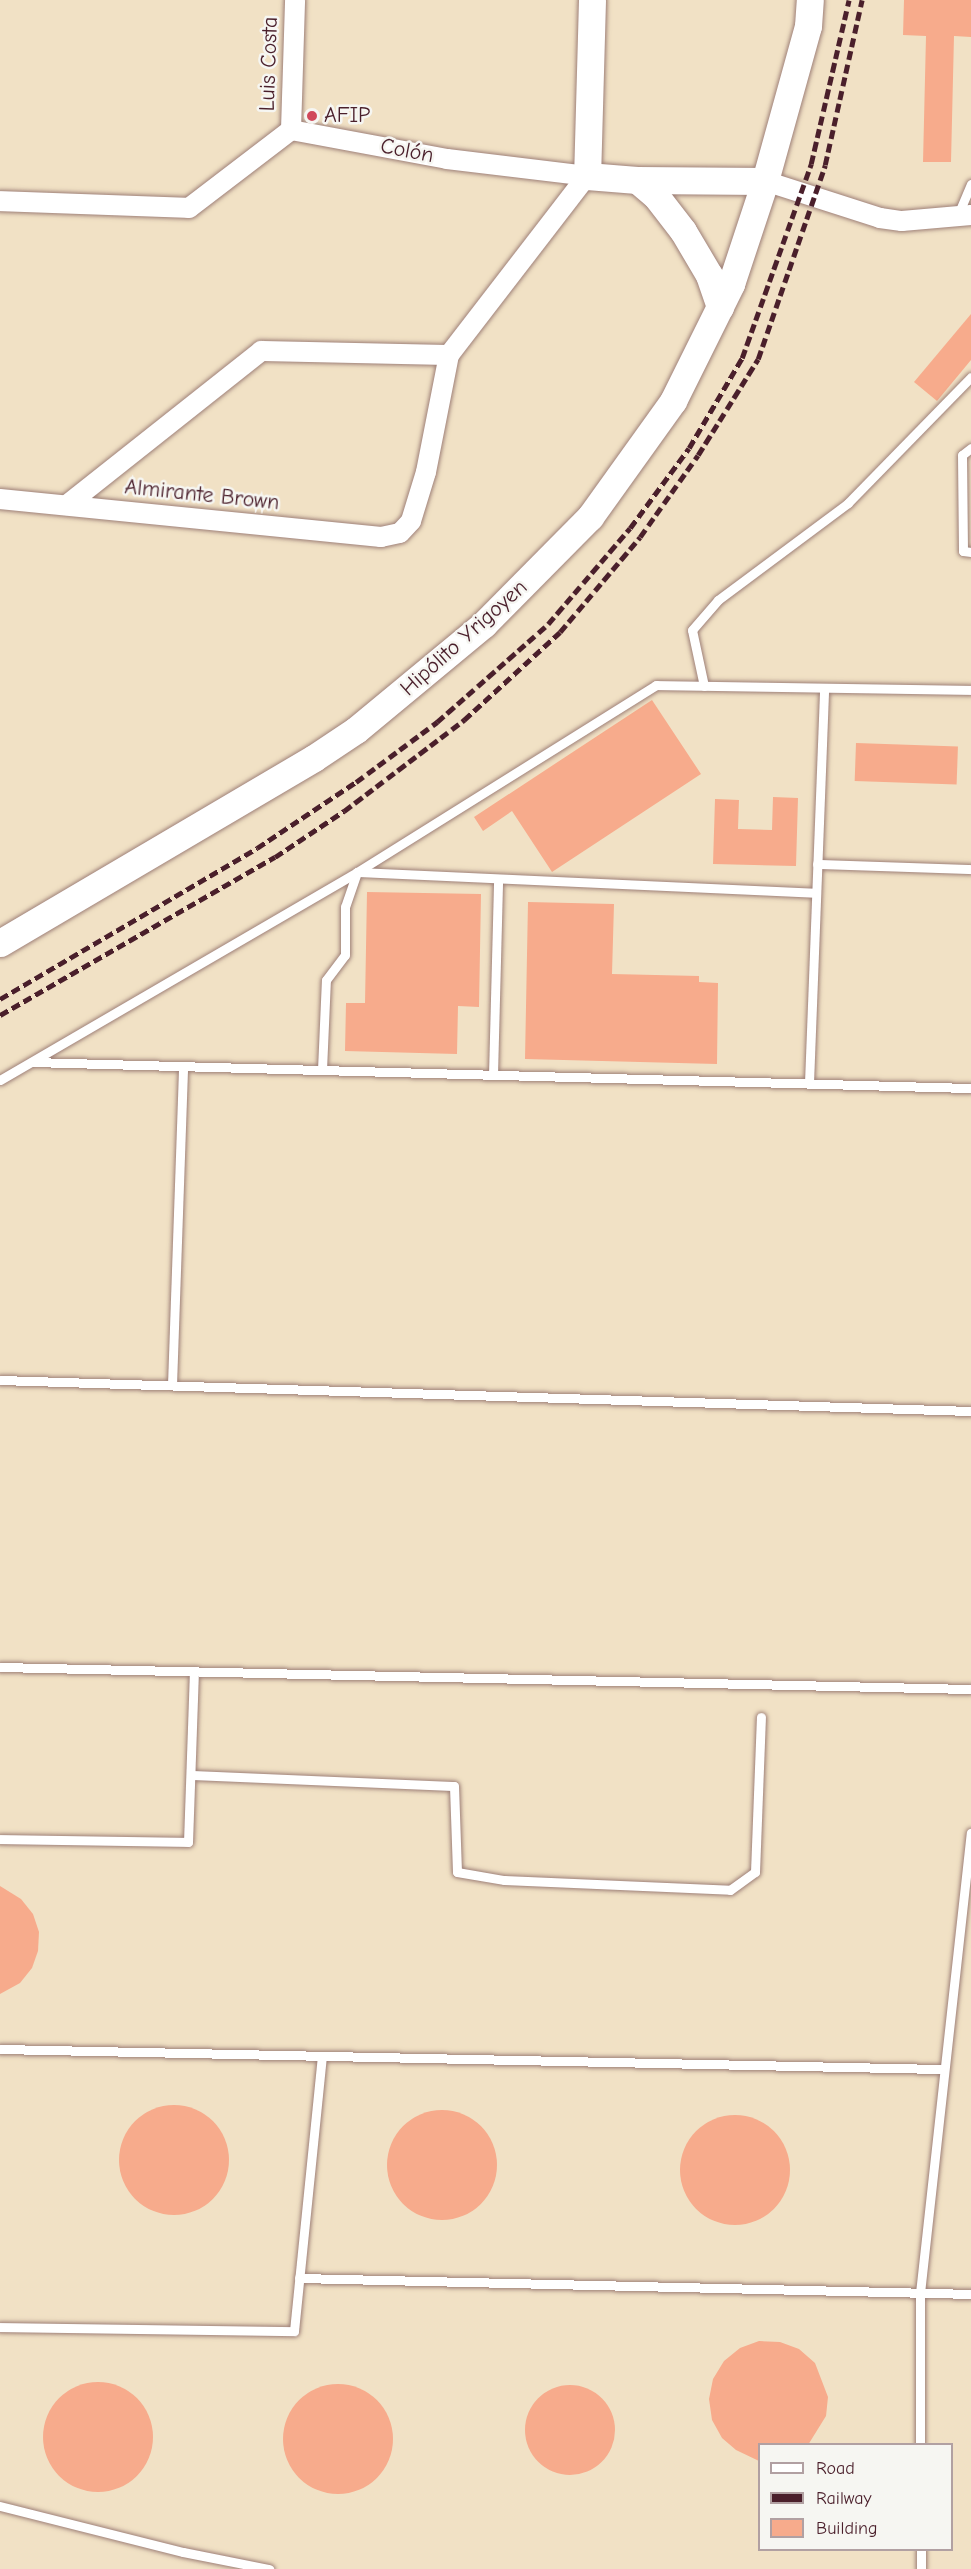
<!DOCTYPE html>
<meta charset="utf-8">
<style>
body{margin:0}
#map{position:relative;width:971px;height:2569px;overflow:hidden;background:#f1e1c5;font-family:"Comic Neue",sans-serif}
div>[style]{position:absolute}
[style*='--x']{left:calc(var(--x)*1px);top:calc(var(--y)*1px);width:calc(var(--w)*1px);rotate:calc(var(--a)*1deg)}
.building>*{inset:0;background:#f7ab8c;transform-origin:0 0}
.round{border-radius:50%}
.roads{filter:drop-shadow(0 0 2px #9e8078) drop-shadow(0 0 2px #9e8078)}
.lane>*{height:9px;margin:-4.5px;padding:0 4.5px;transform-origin:4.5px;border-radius:4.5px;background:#fff}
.street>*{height:20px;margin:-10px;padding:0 10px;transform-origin:10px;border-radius:10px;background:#fff}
.secondary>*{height:27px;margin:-13.5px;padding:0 13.5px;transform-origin:13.5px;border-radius:13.5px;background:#fff}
.rail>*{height:4.5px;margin-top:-2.25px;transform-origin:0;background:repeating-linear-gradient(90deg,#4a1f2b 0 9px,transparent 0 13.5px)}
.dots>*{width:16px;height:16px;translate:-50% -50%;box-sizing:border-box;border:3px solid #f6f6f2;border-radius:50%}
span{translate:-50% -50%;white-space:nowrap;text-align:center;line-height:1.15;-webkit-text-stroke:5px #f6f6f2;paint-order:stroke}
.street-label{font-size:22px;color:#4a1f2b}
.poi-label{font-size:22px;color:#4a1f2b}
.left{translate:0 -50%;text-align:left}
.legend{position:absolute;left:758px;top:2443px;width:195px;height:108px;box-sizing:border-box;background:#f6f6f2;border:2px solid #b1a0a2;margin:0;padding:8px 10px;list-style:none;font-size:18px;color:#4a1f2b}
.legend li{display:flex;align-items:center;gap:12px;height:30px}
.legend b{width:30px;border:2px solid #b1a0a2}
</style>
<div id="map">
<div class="building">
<i style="clip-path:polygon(904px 0,971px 0,971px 37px,954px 36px,951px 162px,923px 162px,926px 36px,903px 35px)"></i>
<i style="clip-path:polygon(971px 314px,971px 360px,937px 401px,914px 382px)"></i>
<i style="clip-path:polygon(652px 700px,701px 774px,552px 872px,512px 811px,483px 831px,474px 817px)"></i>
<i style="left:856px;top:743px;width:102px;height:38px;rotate:2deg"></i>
<i style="clip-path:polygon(773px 797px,798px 798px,796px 866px,713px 864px,715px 799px,739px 800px,738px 829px,772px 830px)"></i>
<i style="clip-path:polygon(367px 892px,481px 894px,479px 1007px,458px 1006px,457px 1054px,345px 1051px,346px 1003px,365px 1003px)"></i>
<i style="clip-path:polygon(528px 902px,614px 904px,612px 974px,699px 976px,699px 982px,718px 983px,717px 1064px,525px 1059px)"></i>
<i style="clip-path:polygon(0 1886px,21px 1899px,33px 1914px,39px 1932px,38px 1951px,32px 1968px,20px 1983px,0 1994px)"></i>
<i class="round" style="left:119px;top:2105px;width:110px;height:110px"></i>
<i class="round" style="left:387px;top:2110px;width:110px;height:110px"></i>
<i class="round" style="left:680px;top:2115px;width:110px;height:110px"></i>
<i style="clip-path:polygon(759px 2341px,780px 2342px,799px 2349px,815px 2363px,828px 2397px,826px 2416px,808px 2445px,759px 2445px,759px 2461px,736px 2450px,722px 2438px,712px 2420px,709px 2399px,713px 2379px,724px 2361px,740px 2348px)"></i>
<i class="round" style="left:43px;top:2382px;width:110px;height:110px"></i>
<i class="round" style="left:283px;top:2384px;width:110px;height:110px"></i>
<i class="round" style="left:525px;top:2385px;width:90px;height:90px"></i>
</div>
<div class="roads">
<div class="lane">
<i style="--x:957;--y:217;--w:36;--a:-67"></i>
<i style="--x:971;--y:448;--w:11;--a:142"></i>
<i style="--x:962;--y:455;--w:96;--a:89.4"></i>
<i style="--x:963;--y:551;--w:8;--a:7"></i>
<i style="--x:704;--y:686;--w:57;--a:-102.1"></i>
<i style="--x:692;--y:630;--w:40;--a:-49"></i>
<i style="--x:718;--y:600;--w:162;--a:-36.7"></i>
<i style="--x:848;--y:503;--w:176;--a:-45.7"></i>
<i style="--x:817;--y:864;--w:154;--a:1.9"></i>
<i style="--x:32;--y:1062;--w:939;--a:1.59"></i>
<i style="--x:322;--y:1070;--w:90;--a:-87.5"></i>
<i style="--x:326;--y:980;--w:31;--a:-53"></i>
<i style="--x:345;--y:955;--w:48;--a:-90"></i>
<i style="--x:345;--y:907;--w:37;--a:-71"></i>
<i style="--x:357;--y:872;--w:459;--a:2.6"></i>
<i style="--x:493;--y:1075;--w:196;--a:-88.5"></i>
<i style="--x:0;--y:1080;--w:413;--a:-30.2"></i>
<i style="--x:357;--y:872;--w:353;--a:-32"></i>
<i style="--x:656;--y:685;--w:315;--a:0.9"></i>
<i style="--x:809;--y:1083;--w:395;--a:-87.8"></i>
<i style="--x:0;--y:1380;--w:971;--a:1.83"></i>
<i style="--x:172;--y:1385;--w:319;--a:-88"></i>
<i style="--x:0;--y:1667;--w:971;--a:1.3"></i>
<i style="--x:191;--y:1775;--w:263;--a:2.4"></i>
<i style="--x:454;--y:1786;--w:86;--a:88"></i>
<i style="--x:457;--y:1872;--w:48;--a:9.7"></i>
<i style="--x:504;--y:1880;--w:226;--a:2.5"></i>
<i style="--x:730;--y:1890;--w:31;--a:-36"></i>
<i style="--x:755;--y:1872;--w:155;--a:-87.8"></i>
<i style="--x:0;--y:1839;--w:188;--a:0.9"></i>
<i style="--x:188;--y:1842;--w:171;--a:-88"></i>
<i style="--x:0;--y:2049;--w:942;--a:1.22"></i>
<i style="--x:299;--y:2278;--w:672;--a:1.36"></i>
<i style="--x:0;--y:2327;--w:294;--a:0.8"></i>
<i style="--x:294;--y:2331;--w:276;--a:-84.2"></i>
<i style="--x:920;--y:2444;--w:151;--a:-90"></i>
<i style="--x:920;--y:2293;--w:463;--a:-83.7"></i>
<i style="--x:0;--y:2506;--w:189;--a:14.1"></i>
<i style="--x:183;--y:2552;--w:88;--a:11.2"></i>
<i style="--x:921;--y:2550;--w:19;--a:90"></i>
</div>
<div class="street">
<i style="--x:291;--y:130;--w:130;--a:-88.2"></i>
<i style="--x:765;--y:181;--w:121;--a:17.8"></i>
<i style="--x:880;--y:218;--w:22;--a:8"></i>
<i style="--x:902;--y:221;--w:69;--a:-5"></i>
<i style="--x:0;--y:201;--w:189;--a:2.1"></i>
<i style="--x:189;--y:208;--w:128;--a:-37.4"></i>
<i style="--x:291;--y:130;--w:159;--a:10.5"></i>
<i style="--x:447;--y:159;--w:141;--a:6.9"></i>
<i style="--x:0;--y:499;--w:383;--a:5.7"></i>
<i style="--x:381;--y:537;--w:19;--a:-12"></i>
<i style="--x:400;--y:533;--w:16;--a:-47"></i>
<i style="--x:411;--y:521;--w:51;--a:-73"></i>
<i style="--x:426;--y:472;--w:119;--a:-78.9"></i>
<i style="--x:449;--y:355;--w:226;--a:-52.4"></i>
<i style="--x:67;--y:505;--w:248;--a:-38.4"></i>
<i style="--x:261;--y:351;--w:188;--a:1.2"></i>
</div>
<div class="secondary">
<i style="--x:592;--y:0;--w:176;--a:91.6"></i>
<i style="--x:587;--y:176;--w:50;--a:4.6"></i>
<i style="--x:637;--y:180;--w:128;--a:0.4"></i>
<i style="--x:637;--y:180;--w:25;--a:40"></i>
<i style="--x:656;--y:196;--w:44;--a:52.4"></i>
<i style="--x:683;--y:231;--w:51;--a:59.4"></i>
<i style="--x:709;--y:275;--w:34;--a:71"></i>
<i style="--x:0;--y:943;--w:364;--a:-30.5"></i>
<i style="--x:314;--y:758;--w:50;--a:-33.7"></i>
<i style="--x:356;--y:730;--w:166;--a:-39.6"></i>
<i style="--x:484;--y:624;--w:151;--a:-45.3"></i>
<i style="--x:590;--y:517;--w:143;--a:-54.4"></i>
<i style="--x:673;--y:401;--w:131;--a:-63.6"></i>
<i style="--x:731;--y:284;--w:108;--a:-71.7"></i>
<i style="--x:765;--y:181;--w:161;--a:-74.5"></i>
<i style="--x:808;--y:26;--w:26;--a:-86"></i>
</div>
</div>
<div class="rail">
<i style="--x:0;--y:999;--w:298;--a:-30.4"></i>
<i style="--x:257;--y:848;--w:119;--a:-33.7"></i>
<i style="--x:356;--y:782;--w:101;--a:-36.5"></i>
<i style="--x:437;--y:722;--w:148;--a:-41.4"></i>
<i style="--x:548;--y:624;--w:126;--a:-49.5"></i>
<i style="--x:630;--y:528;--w:99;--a:-53.6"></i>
<i style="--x:689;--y:448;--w:104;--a:-59.5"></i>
<i style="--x:742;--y:358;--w:206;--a:-70.4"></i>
<i style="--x:811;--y:164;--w:168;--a:-77"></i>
<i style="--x:0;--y:1015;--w:317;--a:-29.9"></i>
<i style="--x:275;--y:857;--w:83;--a:-33.7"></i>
<i style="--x:344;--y:811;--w:151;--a:-37.2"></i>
<i style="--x:464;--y:720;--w:130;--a:-42.5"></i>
<i style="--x:560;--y:632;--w:124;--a:-49.9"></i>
<i style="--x:640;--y:537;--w:100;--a:-54.7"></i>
<i style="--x:698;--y:455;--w:113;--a:-58"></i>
<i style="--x:758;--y:359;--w:205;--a:-70.9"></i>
<i style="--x:825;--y:165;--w:169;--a:-77.4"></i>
</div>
<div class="dots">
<i style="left:312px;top:116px;background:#d1495b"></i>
</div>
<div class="street-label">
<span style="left:269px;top:64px;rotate:-88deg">Luis Costa</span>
<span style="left:407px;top:151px;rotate:11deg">Colón</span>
<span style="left:202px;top:495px;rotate:6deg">Almirante Brown</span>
<span style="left:464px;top:638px;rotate:-42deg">Hipólito Yrigoyen</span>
</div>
<div class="poi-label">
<span class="left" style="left:324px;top:116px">AFIP</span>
</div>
<ul class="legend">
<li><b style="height:8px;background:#fff"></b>Road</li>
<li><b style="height:8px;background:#4a1f2b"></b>Railway</li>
<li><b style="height:16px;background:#f7ab8c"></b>Building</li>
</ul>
</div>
